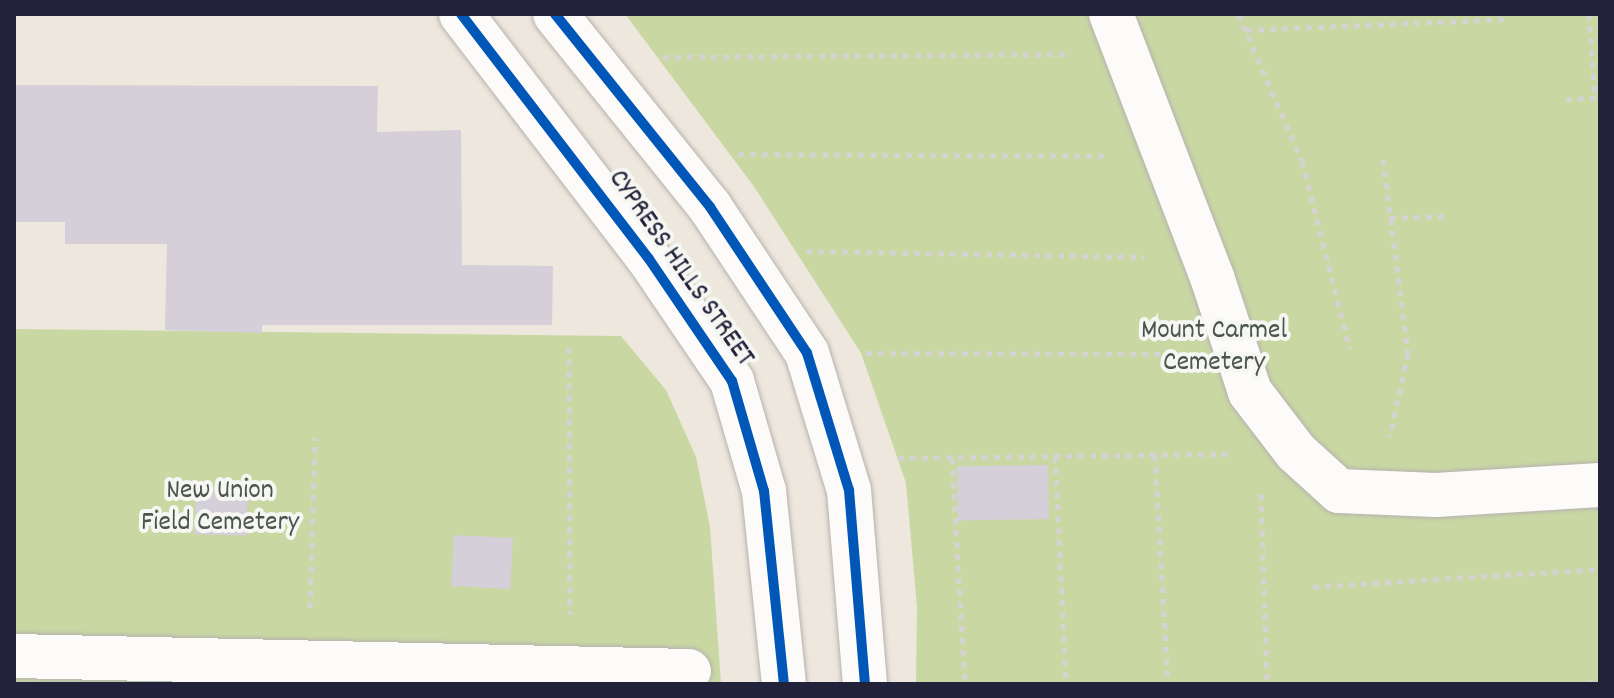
<!DOCTYPE html>
<style>
body{margin:0}
#map{position:relative;width:1614px;height:698px;overflow:hidden;background:#ede7dd;font-family:Dekko,sans-serif}
div>[style]{position:absolute}
[style*='--x']{left:calc(var(--x)*1px);top:calc(var(--y)*1px);width:calc(var(--w)*1px);rotate:calc(var(--a)*1deg)}
.green>*{inset:0;background:#c9d8a3}
.building>*{inset:0;background:#d4cfd8;transform-origin:0 0}
.path>*{height:5px;margin-top:-2.5px;transform-origin:0;background:repeating-linear-gradient(90deg,#d4d3d1 0 6px,transparent 0 12px)}
.roads{filter:drop-shadow(0 0 2px #b6b2ae) drop-shadow(0 0 2px #b6b2ae)}
.minor>*{height:44px;margin:-22px;padding:0 22px;transform-origin:22px;border-radius:22px;background:#fcfbfa}
.cycleway>*{height:10px;margin:-5px;padding:0 5px;transform-origin:5px;border-radius:5px;background:#0057b8}
span{translate:-50% -50%;white-space:nowrap;text-align:center;line-height:1.15;-webkit-text-stroke:8px #f6f6f2;paint-order:stroke}
.street-label{font-size:28px;color:#22223b}
.park-label{font-size:28px;color:#4b554c}
.frame{position:absolute;inset:0;border:16px solid #22223b;pointer-events:none}
</style>
<div id="map">
<div class="green">
<i style="clip-path:polygon(625px 14px,1600px 14px,1600px 684px,916px 684px,917px 607px,906px 483px,861px 353px,755px 188px)"></i>
<i style="clip-path:polygon(14px 329px,621px 336px,666px 390px,696px 457px,710px 527px,721px 684px,14px 684px)"></i>
</div>
<div class="building">
<i style="clip-path:polygon(14px 85px,378px 86px,377px 132px,461px 130px,462px 265px,553px 266px,552px 325px,262px 325px,262px 333px,165px 330px,167px 244px,65px 244px,65px 222px,15px 222px)"></i>
<i style="left:1048px;top:465px;width:54px;height:91px;rotate:89deg"></i>
<i style="left:196px;top:487px;width:52px;height:47px;rotate:2deg"></i>
<i style="left:454px;top:535px;width:59px;height:51px;rotate:3deg"></i>
</div>
<div class="path">
<i style="--x:1238;--y:14;--w:160;--a:66.5"></i>
<i style="--x:1302;--y:161;--w:194;--a:75.7"></i>
<i style="--x:1589;--y:14;--w:84;--a:85.9"></i>
<i style="--x:1246;--y:30;--w:264;--a:-2.4"></i>
<i style="--x:663;--y:57;--w:406;--a:-0.4"></i>
<i style="--x:1566;--y:99;--w:34;--a:-2"></i>
<i style="--x:738;--y:154;--w:370;--a:0.3"></i>
<i style="--x:1383;--y:159;--w:196;--a:82.7"></i>
<i style="--x:1408;--y:353;--w:86;--a:102.1"></i>
<i style="--x:1390;--y:218;--w:54;--a:-2.1"></i>
<i style="--x:806;--y:251;--w:338;--a:1"></i>
<i style="--x:569;--y:347;--w:267;--a:89.8"></i>
<i style="--x:866;--y:353;--w:314;--a:0.2"></i>
<i style="--x:1155;--y:455;--w:229;--a:86.8"></i>
<i style="--x:1055;--y:456;--w:228;--a:87.2"></i>
<i style="--x:898;--y:458;--w:330;--a:-0.7"></i>
<i style="--x:952;--y:458;--w:226;--a:86.7"></i>
<i style="--x:1261;--y:494;--w:190;--a:88.2"></i>
<i style="--x:1313;--y:587;--w:288;--a:-3.6"></i>
<i style="--x:310;--y:608;--w:171;--a:-88.3"></i>
<i style="--x:1563;--y:684;--w:37;--a:-3"></i>
</div>
<div class="roads">
<div class="minor">
<i style="--x:461;--y:14;--w:309;--a:52.5"></i>
<i style="--x:649;--y:259;--w:148;--a:55.8"></i>
<i style="--x:732;--y:381;--w:115;--a:73.8"></i>
<i style="--x:764;--y:491;--w:194;--a:84.1"></i>
<i style="--x:555;--y:14;--w:248;--a:51.2"></i>
<i style="--x:710;--y:207;--w:175;--a:56.4"></i>
<i style="--x:807;--y:353;--w:143;--a:73"></i>
<i style="--x:849;--y:490;--w:195;--a:85.3"></i>
<i style="--x:1111;--y:14;--w:282;--a:69"></i>
<i style="--x:1212;--y:277;--w:121;--a:71.7"></i>
<i style="--x:1250;--y:392;--w:76;--a:52.5"></i>
<i style="--x:1296;--y:452;--w:58;--a:42.2"></i>
<i style="--x:1339;--y:491;--w:97;--a:2.4"></i>
<i style="--x:1436;--y:495;--w:164;--a:-3.5"></i>
<i style="--x:14;--y:656;--w:675;--a:1.27"></i>
</div>
</div>
<div class="cycleway">
<i style="--x:461;--y:14;--w:309;--a:52.5"></i>
<i style="--x:649;--y:259;--w:148;--a:55.8"></i>
<i style="--x:732;--y:381;--w:115;--a:73.8"></i>
<i style="--x:764;--y:491;--w:194;--a:84.1"></i>
<i style="--x:555;--y:14;--w:248;--a:51.2"></i>
<i style="--x:710;--y:207;--w:175;--a:56.4"></i>
<i style="--x:807;--y:353;--w:143;--a:73"></i>
<i style="--x:849;--y:490;--w:195;--a:85.3"></i>
</div>
<div class="street-label">
<span style="left:680px;top:269px;rotate:55deg">CYPRESS HILLS STREET</span>
</div>
<div class="park-label">
<span style="left:1214px;top:348px">Mount Carmel<br>Cemetery</span>
<span style="left:220px;top:508px">New Union<br>Field Cemetery</span>
</div>
<div class="frame"></div>
</div>
